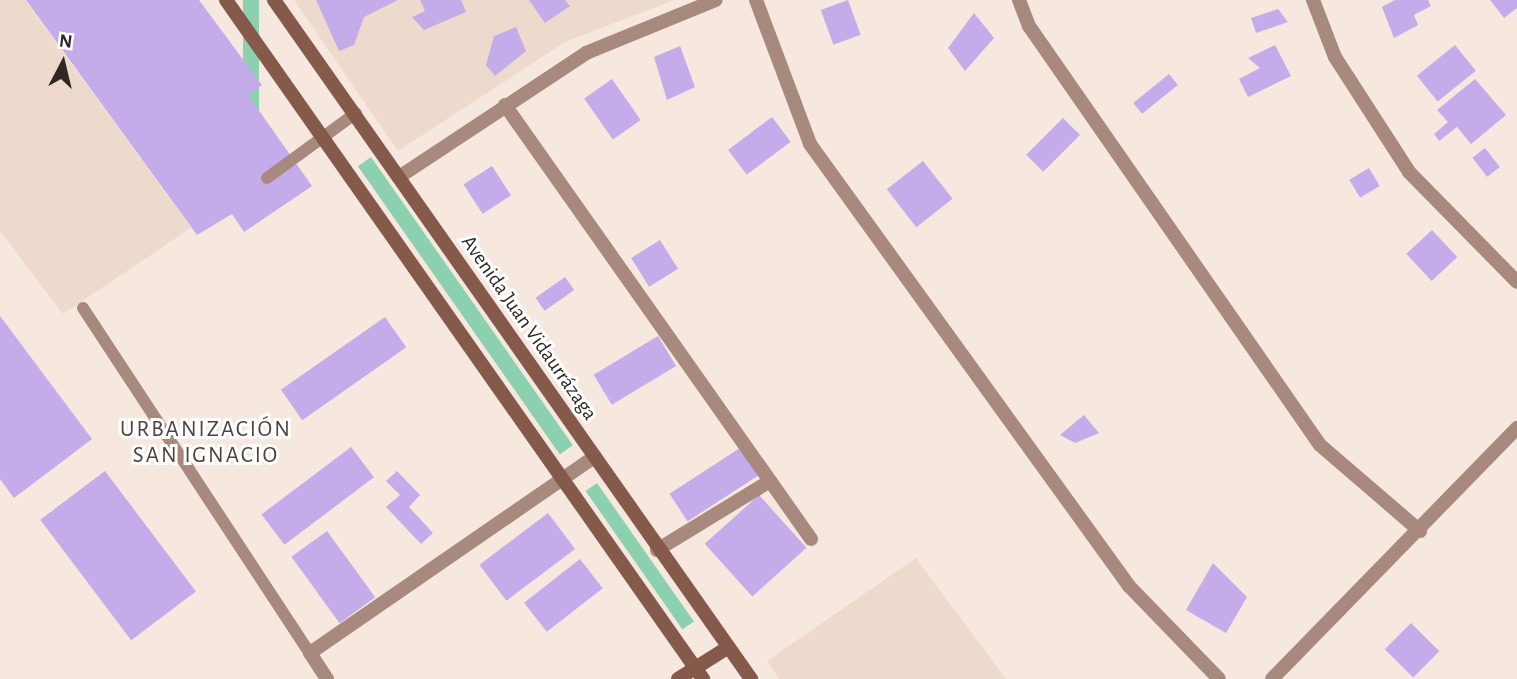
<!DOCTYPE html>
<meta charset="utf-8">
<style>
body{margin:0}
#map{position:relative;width:1517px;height:679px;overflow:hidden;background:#f6e8df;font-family:"Alegreya Sans",sans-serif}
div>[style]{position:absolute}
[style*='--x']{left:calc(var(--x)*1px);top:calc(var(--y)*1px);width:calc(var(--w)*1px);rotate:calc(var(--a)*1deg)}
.built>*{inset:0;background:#eedacc}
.green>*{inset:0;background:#8bd1b0;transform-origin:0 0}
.building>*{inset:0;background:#c4abea;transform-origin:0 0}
.lane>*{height:12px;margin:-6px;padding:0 6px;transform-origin:6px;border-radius:6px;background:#a8897d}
.street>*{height:14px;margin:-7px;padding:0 7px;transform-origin:7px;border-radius:7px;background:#a8897d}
.secondary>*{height:14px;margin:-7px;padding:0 7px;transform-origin:7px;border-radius:7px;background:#855a4a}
span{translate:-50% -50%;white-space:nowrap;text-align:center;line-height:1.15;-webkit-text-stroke:6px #fff;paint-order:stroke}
.street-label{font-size:21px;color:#2d2824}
.neighbourhood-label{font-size:23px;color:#4e443c;letter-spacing:2px}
.north{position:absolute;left:28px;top:28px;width:70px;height:70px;-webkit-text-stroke:5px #fff;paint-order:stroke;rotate:7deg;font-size:19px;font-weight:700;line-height:28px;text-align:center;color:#2d2824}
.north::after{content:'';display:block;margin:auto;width:24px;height:32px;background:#2d2824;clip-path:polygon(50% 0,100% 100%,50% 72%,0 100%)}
</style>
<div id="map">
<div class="built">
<i style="clip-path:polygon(0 0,25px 0,191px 228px,63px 314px,0 231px)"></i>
<i style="clip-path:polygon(294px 0,674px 0,565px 42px,398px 151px)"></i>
<i style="clip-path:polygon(916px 558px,1006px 679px,779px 679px,767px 661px)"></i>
</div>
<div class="green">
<i style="left:243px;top:0;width:16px;height:129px"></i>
<i style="left:371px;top:157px;width:352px;height:16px;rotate:55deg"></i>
<i style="left:597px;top:483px;width:169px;height:14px;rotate:55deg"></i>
</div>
<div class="building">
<i style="clip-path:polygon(26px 0,199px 0,262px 85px,248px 95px,312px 186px,244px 232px,232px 214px,197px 235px)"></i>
<i style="clip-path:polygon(316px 0,398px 0,364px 17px,354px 45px,339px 51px)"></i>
<i style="clip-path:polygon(420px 0,461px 0,466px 12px,424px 30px,412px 17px,425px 11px)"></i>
<i style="clip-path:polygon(529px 0,565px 0,570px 6px,545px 23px)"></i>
<i style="left:848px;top:0;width:37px;height:29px;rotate:70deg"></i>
<i style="clip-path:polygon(1395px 0,1428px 0,1431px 6px,1414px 15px,1418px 25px,1394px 38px,1382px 7px)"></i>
<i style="clip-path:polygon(1490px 0,1517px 0,1517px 8px,1504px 18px)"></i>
<i style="clip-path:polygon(1278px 9px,1288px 22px,1256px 33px,1251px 18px)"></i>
<i style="clip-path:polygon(974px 13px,994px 38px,965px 71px,948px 48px)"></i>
<i style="clip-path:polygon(516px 27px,526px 51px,495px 76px,486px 65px,494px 36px)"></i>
<i style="clip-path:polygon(1275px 45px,1291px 76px,1248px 97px,1239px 79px,1260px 68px,1248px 58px)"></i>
<i style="left:1455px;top:45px;width:33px;height:49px;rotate:51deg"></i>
<i style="clip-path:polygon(680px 46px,695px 87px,667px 100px,654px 57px)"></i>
<i style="left:1169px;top:74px;width:14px;height:46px;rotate:51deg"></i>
<i style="left:612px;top:79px;width:50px;height:34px;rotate:55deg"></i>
<i style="clip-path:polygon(1475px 79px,1506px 115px,1471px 144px,1457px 127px,1439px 141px,1434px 134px,1448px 122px,1437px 110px)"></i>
<i style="left:772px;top:117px;width:31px;height:55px;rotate:53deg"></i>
<i style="left:1063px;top:118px;width:24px;height:52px;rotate:45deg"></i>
<i style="left:1485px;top:148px;width:24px;height:16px;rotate:52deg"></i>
<i style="left:923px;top:161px;width:48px;height:46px;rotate:52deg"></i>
<i style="left:492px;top:166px;width:35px;height:34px;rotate:57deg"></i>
<i style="left:1369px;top:168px;width:21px;height:23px;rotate:59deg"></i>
<i style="left:1432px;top:230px;width:37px;height:35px;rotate:47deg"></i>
<i style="left:660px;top:240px;width:34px;height:34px;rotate:58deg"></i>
<i style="left:565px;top:277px;width:16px;height:36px;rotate:55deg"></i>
<i style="clip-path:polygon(0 316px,92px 439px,14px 498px,0 479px)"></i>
<i style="left:385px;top:317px;width:37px;height:127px;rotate:55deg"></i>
<i style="left:658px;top:336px;width:35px;height:75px;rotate:59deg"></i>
<i style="clip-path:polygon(1084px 415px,1099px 433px,1075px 443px,1060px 435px)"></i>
<i style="left:351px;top:447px;width:38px;height:112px;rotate:53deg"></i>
<i style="left:740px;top:448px;width:33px;height:84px;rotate:57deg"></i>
<i style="left:105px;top:471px;width:151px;height:81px;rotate:53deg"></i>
<i style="clip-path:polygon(397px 471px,420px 495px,409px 507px,433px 533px,421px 544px,386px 507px,400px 495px,386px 481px)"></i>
<i style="left:759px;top:495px;width:71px;height:73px;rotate:48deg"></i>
<i style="left:548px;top:513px;width:45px;height:86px;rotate:53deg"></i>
<i style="left:327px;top:531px;width:82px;height:44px;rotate:54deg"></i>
<i style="left:580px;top:559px;width:37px;height:71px;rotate:52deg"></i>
<i style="clip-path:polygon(1213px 563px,1247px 597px,1226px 633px,1186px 610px)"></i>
<i style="left:1411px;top:623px;width:40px;height:37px;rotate:45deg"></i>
</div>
<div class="lane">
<i style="--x:267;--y:178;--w:110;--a:-36.1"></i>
<i style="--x:83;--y:308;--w:413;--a:56.7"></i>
</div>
<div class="street">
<i style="--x:756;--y:0;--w:154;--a:69.4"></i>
<i style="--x:810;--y:144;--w:545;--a:54.18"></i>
<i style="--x:1129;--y:586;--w:129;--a:45.9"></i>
<i style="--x:1019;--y:0;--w:28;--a:69"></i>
<i style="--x:1029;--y:26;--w:510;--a:55.22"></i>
<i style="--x:1320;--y:445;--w:132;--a:40.7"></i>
<i style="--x:1313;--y:0;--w:61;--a:68.9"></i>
<i style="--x:1335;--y:57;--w:137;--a:57.2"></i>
<i style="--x:1409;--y:172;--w:154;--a:45.5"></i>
<i style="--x:505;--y:105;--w:531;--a:54.81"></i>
<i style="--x:399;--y:177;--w:224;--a:-33.5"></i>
<i style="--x:586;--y:53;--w:140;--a:-22.2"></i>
<i style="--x:657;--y:550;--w:132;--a:-31.4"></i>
<i style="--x:327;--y:679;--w:31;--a:-123"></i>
<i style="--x:310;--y:653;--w:344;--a:-34.6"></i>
<i style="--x:1272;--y:679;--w:351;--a:-45.7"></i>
</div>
<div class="secondary">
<i style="--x:226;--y:0;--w:830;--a:54.91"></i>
<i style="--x:274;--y:0;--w:830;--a:54.91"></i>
<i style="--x:678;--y:679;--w:58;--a:-32.3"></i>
</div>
<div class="street-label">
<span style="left:529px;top:328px;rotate:55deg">Avenida Juan Vidaurrázaga</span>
</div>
<div class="neighbourhood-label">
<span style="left:206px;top:443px">URBANIZACIÓN<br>SAN IGNACIO</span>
</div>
<div class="north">N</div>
</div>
